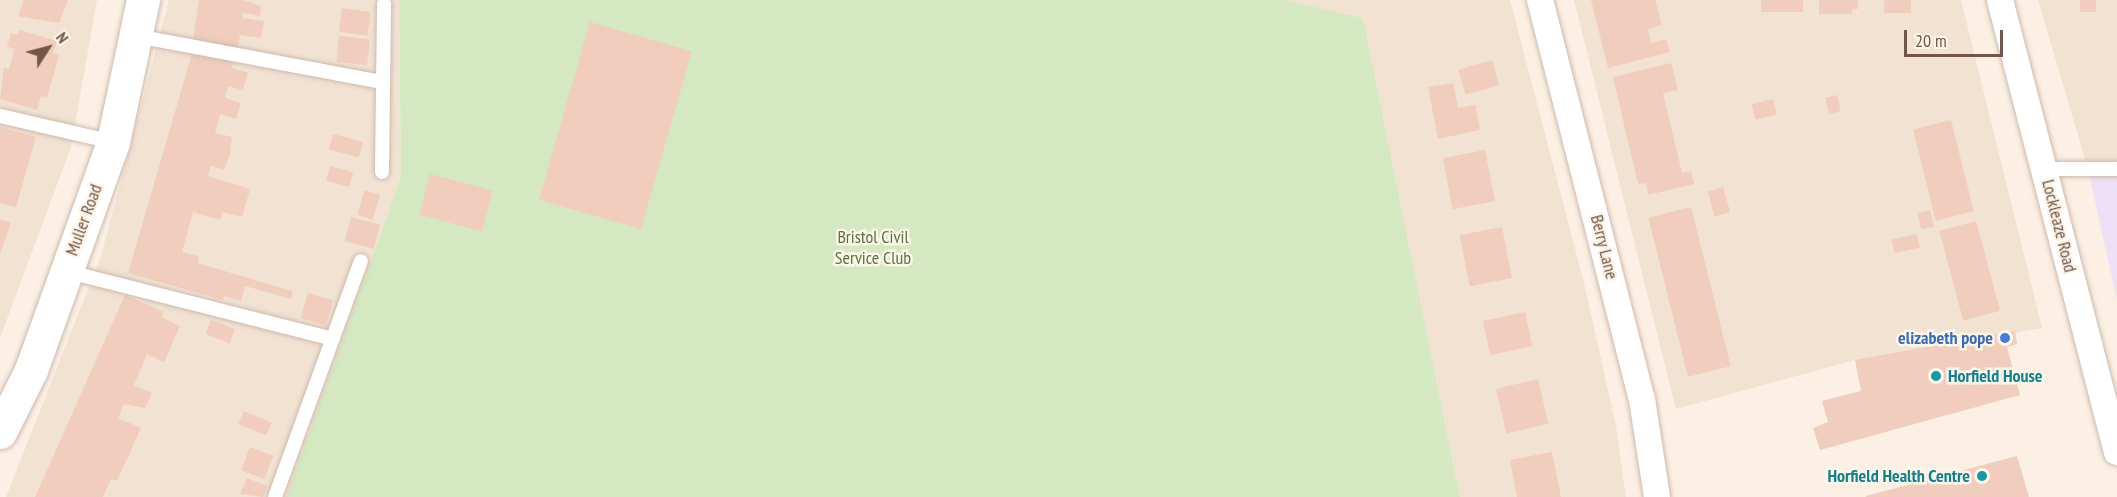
<!DOCTYPE html>
<style>
body{margin:0}
#map{position:relative;width:2117px;height:497px;overflow:hidden;background:#fbf0e3;font-family:"PT Sans Narrow",sans-serif}
div>[style]{position:absolute}
[style*='--x']{left:calc(var(--x)*1px);top:calc(var(--y)*1px);width:calc(var(--w)*1px);rotate:calc(var(--a)*1deg)}
.residential>*{inset:0;background:#f2e2d2}
.education>*{inset:0;background:#ede0f7}
.green>*{inset:0;background:#d4e8c2}
.building>*{inset:0;background:#f0cdbc;transform-origin:0 0}
.roads{filter:drop-shadow(0 0 2px #cebaad) drop-shadow(0 0 2px #cebaad)}
.service>*{height:14px;margin:-7px;padding:0 7px;transform-origin:7px;border-radius:7px;background:#fff}
.minor>*{height:26px;margin:-13px;padding:0 13px;transform-origin:13px;border-radius:13px;background:#fff}
.secondary>*{height:33px;margin:-16.5px;padding:0 16.5px;transform-origin:16.5px;border-radius:16.5px;background:#fff}
.dots>*{width:16px;height:16px;translate:-50% -50%;box-sizing:border-box;border:3px solid #fef5e9;border-radius:50%}
span{translate:-50% -50%;white-space:nowrap;text-align:center;line-height:1.15;-webkit-text-stroke:5px #fef5e9;paint-order:stroke}
.street-label{font-size:18px;color:#72564a}
.park-label{font-size:18px;color:#557842}
.shop-label{font-size:18px;color:#366cbe;font-weight:700}
.right{translate:-100% -50%;text-align:right}
.culture-label{font-size:18px;color:#0d838f;font-weight:700}
.left{translate:0 -50%;text-align:left}
.north{position:absolute;left:18px;top:18px;width:60px;height:60px;-webkit-text-stroke:4px #fef5e9;paint-order:stroke;rotate:54deg;font-size:16px;font-weight:700;line-height:24px;text-align:center;color:#72564a}
.north::after{content:'';display:block;margin:auto;width:21px;height:27px;background:#72564a;clip-path:polygon(50% 0,100% 100%,50% 72%,0 100%)}
.scale{position:absolute;left:1904px;top:30px;width:99px;height:27px;box-sizing:border-box;border:3px solid #72564a;border-top:0;padding-left:8px;font-size:18px;line-height:21px;white-space:nowrap;color:#72564a;-webkit-text-stroke:4px #fef5e9;paint-order:stroke}
</style>
<div id="map">
<div class="residential">
<i style="clip-path:polygon(0 0,97px 0,71px 147px,0 338px)"></i>
<i style="clip-path:polygon(169px 0,399px 0,401px 177px,286px 497px,6px 497px,101px 256px)"></i>
<i style="clip-path:polygon(1286px 0,1510px 0,1585px 287px,1616px 426px,1626px 497px,1460px 497px,1363px 18px)"></i>
<i style="clip-path:polygon(1574px 0,1961px 0,2042px 328px,1855px 360px,1676px 409px)"></i>
<i style="clip-path:polygon(2038px 0,2117px 0,2117px 169px,2088px 169px)"></i>
</div>
<div class="education">
<i style="clip-path:polygon(2088px 169px,2117px 169px,2117px 300px)"></i>
</div>
<div class="green">
<i style="clip-path:polygon(399px 0,1286px 0,1363px 18px,1460px 497px,286px 497px,401px 177px)"></i>
</div>
<div class="building">
<i style="clip-path:polygon(24px 0,68px 0,59px 23px,18px 16px)"></i>
<i style="clip-path:polygon(199px 0,243px 0,261px 6px,260px 16px,243px 13px,242px 18px,264px 21px,261px 38px,240px 35px,238px 47px,193px 40px)"></i>
<i style="clip-path:polygon(1591px 0,1655px 0,1662px 25px,1648px 29px,1651px 43px,1666px 39px,1670px 52px,1608px 68px)"></i>
<i style="left:1761px;top:0;width:42px;height:12px"></i>
<i style="clip-path:polygon(1819px 0,1858px 0,1858px 9px,1852px 9px,1852px 14px,1819px 14px)"></i>
<i style="left:1884px;top:0;width:27px;height:13px"></i>
<i style="left:2080px;top:0;width:16px;height:12px"></i>
<i style="left:342px;top:8px;width:29px;height:24px;rotate:8deg"></i>
<i style="left:590px;top:22px;width:106px;height:185px;rotate:16deg"></i>
<i style="clip-path:polygon(19px 30px,57px 41px,53px 53px,59px 55px,47px 98px,41px 96px,37px 110px,0 99px,4px 68px,9px 69px,15px 49px,7px 47px,11px 33px,18px 35px)"></i>
<i style="left:339px;top:36px;width:31px;height:26px;rotate:6deg"></i>
<i style="clip-path:polygon(193px 50px,233px 61px,232px 68px,248px 73px,243px 90px,228px 86px,225px 98px,241px 103px,236px 119px,220px 114px,215px 133px,232px 137px,230px 153px,224px 170px,211px 166px,208px 176px,250px 189px,242px 217px,223px 212px,220px 220px,193px 212px,182px 252px,199px 256px,197px 263px,293px 291px,291px 299px,245px 286px,241px 301px,224px 296px,223px 300px,128px 273px)"></i>
<i style="left:1492px;top:60px;width:26px;height:35px;rotate:74deg"></i>
<i style="clip-path:polygon(1671px 63px,1678px 90px,1663px 93px,1682px 173px,1691px 171px,1694px 184px,1648px 195px,1646px 183px,1638px 184px,1613px 77px)"></i>
<i style="clip-path:polygon(1453px 83px,1458px 108px,1475px 105px,1480px 130px,1438px 139px,1428px 87px)"></i>
<i style="left:1837px;top:95px;width:17px;height:12px;rotate:77deg"></i>
<i style="left:1773px;top:99px;width:16px;height:22px;rotate:76deg"></i>
<i style="left:1951px;top:120px;width:94px;height:39px;rotate:76deg"></i>
<i style="clip-path:polygon(0 127px,36px 137px,16px 207px,0 203px)"></i>
<i style="left:333px;top:134px;width:31px;height:16px;rotate:15deg"></i>
<i style="left:1485px;top:150px;width:52px;height:43px;rotate:79deg"></i>
<i style="left:330px;top:166px;width:24px;height:15px;rotate:15deg"></i>
<i style="left:430px;top:174px;width:65px;height:42px;rotate:15deg"></i>
<i style="left:1723px;top:187px;width:26px;height:16px;rotate:74deg"></i>
<i style="left:365px;top:190px;width:16px;height:26px;rotate:18deg"></i>
<i style="left:1691px;top:207px;width:164px;height:44px;rotate:76deg"></i>
<i style="left:1930px;top:210px;width:17px;height:13px;rotate:77deg"></i>
<i style="left:351px;top:217px;width:30px;height:25px;rotate:15deg"></i>
<i style="clip-path:polygon(0 219px,11px 223px,0 254px)"></i>
<i style="left:1976px;top:221px;width:93px;height:38px;rotate:75deg"></i>
<i style="left:1502px;top:227px;width:52px;height:43px;rotate:79deg"></i>
<i style="left:1917px;top:234px;width:14px;height:26px;rotate:78deg"></i>
<i style="left:308px;top:293px;width:26px;height:26px;rotate:16deg"></i>
<i style="clip-path:polygon(125px 295px,164px 312px,161px 317px,180px 326px,164px 362px,147px 354px,134px 385px,152px 393px,145px 408px,124px 404px,118px 418px,141px 428px,117px 481px,111px 479px,103px 497px,35px 497px)"></i>
<i style="left:1525px;top:312px;width:35px;height:43px;rotate:78deg"></i>
<i style="left:211px;top:320px;width:26px;height:15px;rotate:21deg"></i>
<i style="clip-path:polygon(2015px 331px,2017px 344px,2007px 347px,2020px 395px,1820px 450px,1813px 428px,1828px 422px,1822px 401px,1861px 391px,1855px 360px)"></i>
<i style="left:1538px;top:379px;width:46px;height:43px;rotate:77deg"></i>
<i style="left:244px;top:411px;width:30px;height:14px;rotate:23deg"></i>
<i style="left:250px;top:447px;width:25px;height:25px;rotate:21deg"></i>
<i style="clip-path:polygon(1552px 452px,1561px 497px,1517px 497px,1510px 460px)"></i>
<i style="clip-path:polygon(2017px 456px,2029px 497px,1866px 497px,1866px 496px)"></i>
<i style="clip-path:polygon(247px 478px,267px 486px,263px 497px,240px 494px)"></i>
</div>
<div class="roads">
<div class="service">
<i style="--x:136;--y:36;--w:249;--a:10.6"></i>
<i style="--x:0;--y:116;--w:116;--a:13"></i>
<i style="--x:2045;--y:169;--w:72;--a:0"></i>
<i style="--x:382;--y:172;--w:168;--a:-89.3"></i>
<i style="--x:65;--y:271;--w:276;--a:14.2"></i>
<i style="--x:275;--y:497;--w:251;--a:-70"></i>
</div>
<div class="minor">
<i style="--x:1540;--y:0;--w:412;--a:75.7"></i>
<i style="--x:1642;--y:399;--w:99;--a:81.3"></i>
<i style="--x:2000;--y:0;--w:467;--a:75.5"></i>
</div>
<div class="secondary">
<i style="--x:0;--y:432;--w:69;--a:-63.4"></i>
<i style="--x:31;--y:370;--w:242;--a:-70.2"></i>
<i style="--x:113;--y:142;--w:145;--a:-78.1"></i>
</div>
</div>
<div class="dots">
<i style="left:2005px;top:338px;background:#3f7fe0"></i>
<i style="left:1936px;top:376px;background:#0f9aa8"></i>
<i style="left:1982px;top:476px;background:#0f9aa8"></i>
</div>
<div class="street-label">
<span style="left:84px;top:220px;rotate:-70deg">Muller Road</span>
<span style="left:2059px;top:226px;rotate:76deg">Lockleaze Road</span>
<span style="left:1604px;top:247px;rotate:76deg">Berry Lane</span>
</div>
<div class="park-label">
<span style="left:873px;top:248px">Bristol Civil<br>Service Club</span>
</div>
<div class="shop-label">
<span class="right" style="left:1993px;top:338px">elizabeth pope</span>
</div>
<div class="culture-label">
<span class="left" style="left:1948px;top:376px">Horfield House</span>
<span class="right" style="left:1970px;top:476px">Horfield Health Centre</span>
</div>
<div class="north">N</div>
<div class="scale">20 m</div>
</div>
